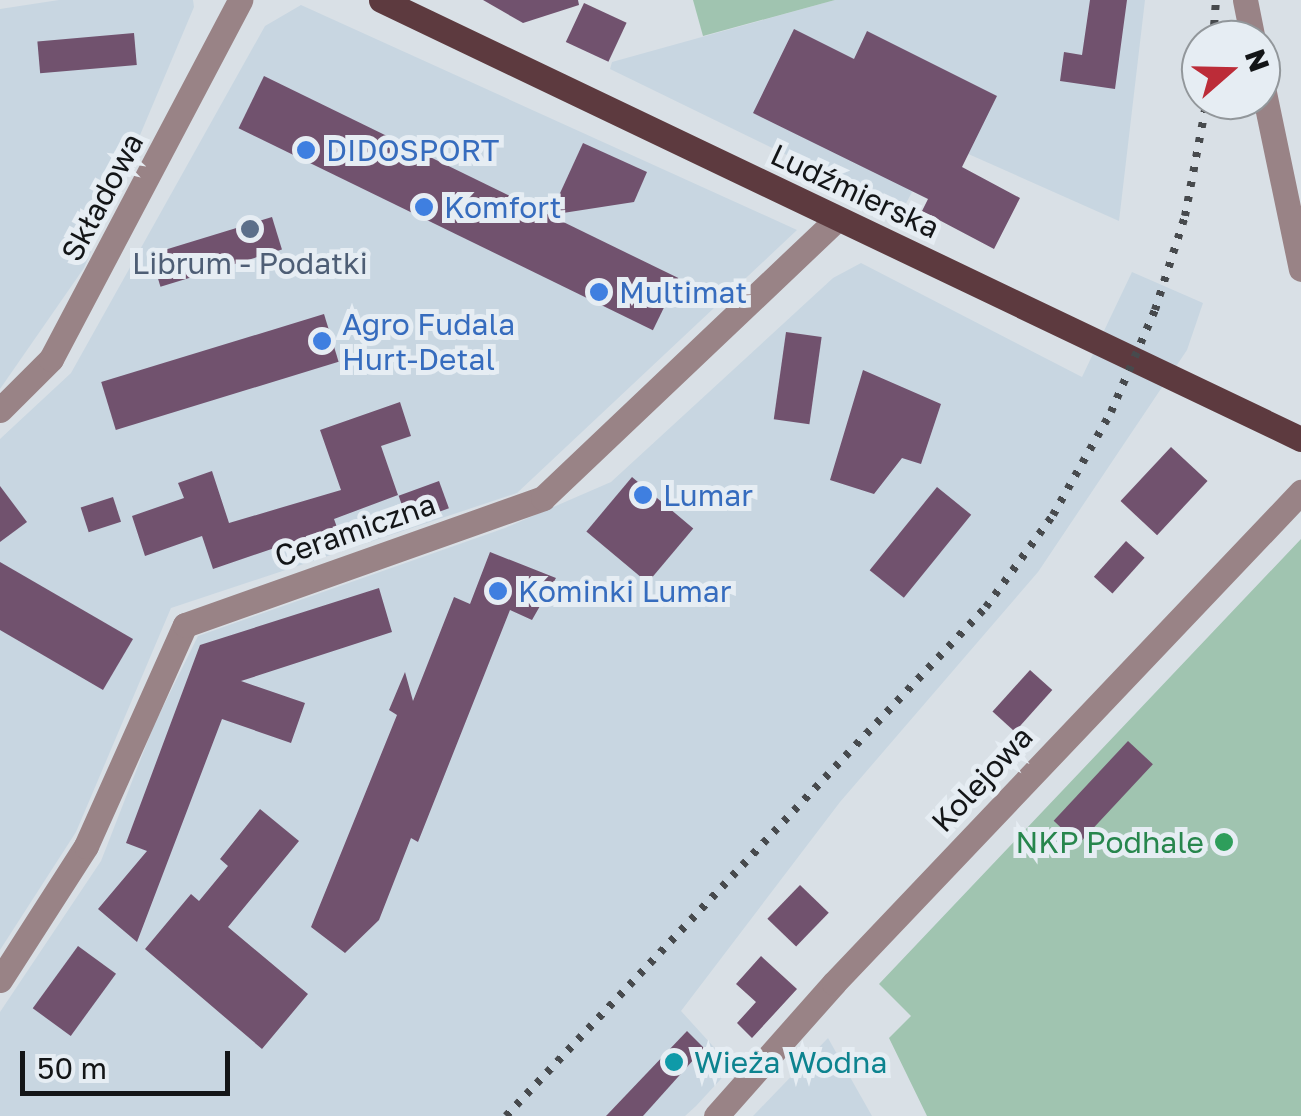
<!DOCTYPE html>
<meta charset="utf-8">
<style>
body{margin:0}
#map{position:relative;width:1301px;height:1116px;overflow:hidden;background:#d9e0e6;font-family:"Golos Text",sans-serif}
div>[style]{position:absolute}
[style*='--x']{left:calc(var(--x)*1px);top:calc(var(--y)*1px);width:calc(var(--w)*1px);rotate:calc(var(--a)*1deg)}
.built>*{inset:0;background:#c8d6e1}
.green>*{inset:0;background:#a0c4b0}
.building>*{inset:0;background:#71526e;transform-origin:0 0}
.minor>*{height:25px;margin:-12.5px;padding:0 12.5px;transform-origin:12.5px;border-radius:12.5px;background:#998386}
.primary>*{height:25px;margin:-12.5px;padding:0 12.5px;transform-origin:12.5px;border-radius:12.5px;background:#5d3a3f}
.rail>*{height:8px;margin-top:-4px;transform-origin:0;background:repeating-linear-gradient(90deg,#474a4d 0 5px,transparent 0 15px)}
.dots>*{width:28px;height:28px;translate:-50% -50%;box-sizing:border-box;border:5px solid #e6edf3;border-radius:50%}
span{translate:-50% -50%;white-space:nowrap;text-align:center;line-height:1.15;-webkit-text-stroke:10px #e6edf3;paint-order:stroke}
.shop-label{font-size:30px;color:#366cbe}
.left{translate:0 -50%;text-align:left}
.street-label{font-size:30px;color:#131517}
.service-label{font-size:30px;color:#4e5e75}
.leisure-label{font-size:30px;color:#27864d}
.right{translate:-100% -50%;text-align:right}
.culture-label{font-size:30px;color:#0d838f}
.north{position:absolute;left:1181px;top:20px;width:100px;height:100px;box-sizing:border-box;background:#e6edf3;border:2px solid #92979b;border-radius:50%;rotate:70deg;font-size:28px;font-weight:700;line-height:40px;text-align:center;color:#131517}
.north::after{content:'';display:block;margin:auto;width:35px;height:45px;background:#bc2c38;clip-path:polygon(50% 0,100% 100%,50% 72%,0 100%)}
.scale{position:absolute;left:20px;top:1051px;width:210px;height:45px;box-sizing:border-box;border:5px solid #131517;border-top:0;padding-left:12px;font-size:30px;line-height:35px;white-space:nowrap;color:#131517;-webkit-text-stroke:8px #e6edf3;paint-order:stroke}
</style>
<div id="map">
<div class="built">
<i style="clip-path:polygon(59px 0,193px 0,194px 7px,84px 268px,0 389px,0 9px)"></i>
<i style="clip-path:polygon(835px 0,1145px 0,1119px 221px,939px 141px,902px 211px,610px 69px,612px 62px)"></i>
<i style="clip-path:polygon(301px 5px,797px 230px,517px 493px,171px 608px,76px 832px,0 950px,0 439px,71px 373px,265px 26px)"></i>
<i style="clip-path:polygon(861px 263px,1082px 377px,1132px 272px,1203px 303px,1187px 350px,1038px 572px,840px 802px,681px 1011px,732px 1067px,696px 1106px,685px 1116px,0 1116px,0 1012px,101px 861px,154px 725px,198px 636px,505px 528px,611px 482px,833px 278px)"></i>
<i style="clip-path:polygon(828px 1038px,872px 1116px,753px 1116px)"></i>
</div>
<div class="green">
<i style="clip-path:polygon(693px 0,835px 0,703px 36px)"></i>
<i style="clip-path:polygon(1301px 539px,1301px 1116px,927px 1116px,889px 1038px,911px 1016px,879px 984px)"></i>
</div>
<div class="building">
<i style="clip-path:polygon(483px 0,578px 0,579px 5px,523px 23px)"></i>
<i style="clip-path:polygon(1090px 0,1127px 0,1115px 89px,1060px 81px,1064px 52px,1082px 55px)"></i>
<i style="left:584px;top:3px;width:47px;height:43px;rotate:25deg"></i>
<i style="clip-path:polygon(794px 29px,854px 59px,867px 31px,997px 96px,962px 167px,1020px 198px,994px 249px,922px 211px,928px 199px,753px 113px)"></i>
<i style="left:134px;top:33px;width:32px;height:97px;rotate:85deg"></i>
<i style="left:264px;top:76px;width:461px;height:58px;rotate:26deg"></i>
<i style="clip-path:polygon(583px 143px,647px 172px,634px 202px,550px 215px)"></i>
<i style="left:272px;top:217px;width:34px;height:127px;rotate:73deg"></i>
<i style="left:324px;top:314px;width:50px;height:233px;rotate:73deg"></i>
<i style="left:786px;top:332px;width:36px;height:88px;rotate:8deg"></i>
<i style="clip-path:polygon(863px 370px,941px 404px,921px 464px,902px 458px,874px 494px,830px 480px)"></i>
<i style="clip-path:polygon(400px 402px,411px 436px,381px 446px,398px 495px,334px 519px,344px 547px,311px 556px,304px 538px,213px 569px,202px 536px,145px 556px,132px 516px,184px 498px,178px 483px,212px 471px,229px 523px,341px 490px,320px 430px)"></i>
<i style="left:1171px;top:447px;width:50px;height:74px;rotate:43deg"></i>
<i style="left:632px;top:477px;width:80px;height:71px;rotate:40deg"></i>
<i style="left:439px;top:481px;width:29px;height:43px;rotate:70deg"></i>
<i style="clip-path:polygon(0 486px,27px 522px,0 542px)"></i>
<i style="left:937px;top:487px;width:44px;height:107px;rotate:39deg"></i>
<i style="left:113px;top:497px;width:26px;height:34px;rotate:72deg"></i>
<i style="left:1126px;top:541px;width:25px;height:48px;rotate:42deg"></i>
<i style="clip-path:polygon(490px 552px,556px 578px,532px 620px,510px 610px,418px 842px,411px 838px,379px 920px,345px 953px,311px 927px,397px 715px,389px 710px,405px 672px,413px 701px,454px 597px,470px 604px)"></i>
<i style="clip-path:polygon(0 562px,133px 639px,103px 690px,0 630px)"></i>
<i style="clip-path:polygon(379px 588px,392px 632px,241px 681px,305px 703px,291px 743px,222px 719px,137px 942px,98px 909px,147px 851px,126px 843px,200px 645px)"></i>
<i style="left:1030px;top:670px;width:30px;height:56px;rotate:42deg"></i>
<i style="left:1128px;top:741px;width:34px;height:109px;rotate:43deg"></i>
<i style="clip-path:polygon(260px 809px,299px 841px,228px 927px,308px 994px,262px 1049px,145px 949px,191px 894px,199px 901px,228px 866px,220px 859px)"></i>
<i style="left:800px;top:885px;width:40px;height:47px;rotate:44deg"></i>
<i style="left:78px;top:946px;width:47px;height:77px;rotate:36deg"></i>
<i style="clip-path:polygon(761px 956px,797px 989px,752px 1038px,737px 1023px,756px 1002px,736px 984px)"></i>
<i style="clip-path:polygon(687px 1031px,704px 1048px,643px 1116px,606px 1116px)"></i>
</div>
<div class="minor">
<i style="--x:1245;--y:0;--w:41;--a:78.7"></i>
<i style="--x:1261;--y:78;--w:195;--a:78.2"></i>
<i style="--x:0;--y:410;--w:72;--a:-45"></i>
<i style="--x:51;--y:359;--w:406;--a:-62.2"></i>
<i style="--x:0;--y:980;--w:159;--a:-57.3"></i>
<i style="--x:86;--y:846;--w:242;--a:-65.9"></i>
<i style="--x:185;--y:625;--w:380;--a:-19.5"></i>
<i style="--x:543;--y:498;--w:405;--a:-43.5"></i>
<i style="--x:716;--y:1116;--w:178;--a:-48.4"></i>
<i style="--x:834;--y:983;--w:678;--a:-46.44"></i>
</div>
<div class="primary">
<i style="--x:381;--y:0;--w:1019;--a:25.51"></i>
</div>
<div class="rail">
<i style="--x:1213;--y:40;--w:40;--a:-85.7"></i>
<i style="--x:506;--y:1116;--w:700;--a:-46.68"></i>
<i style="--x:986;--y:607;--w:114;--a:-53.9"></i>
<i style="--x:1053;--y:515;--w:118;--a:-60.6"></i>
<i style="--x:1111;--y:412;--w:111;--a:-66.7"></i>
<i style="--x:1155;--y:310;--w:99;--a:-72.3"></i>
<i style="--x:1185;--y:216;--w:118;--a:-79.3"></i>
</div>
<div class="dots">
<i style="left:306px;top:150px;background:#3f7fe0"></i>
<i style="left:424px;top:207px;background:#3f7fe0"></i>
<i style="left:250px;top:229px;background:#5c6f8a"></i>
<i style="left:599px;top:292px;background:#3f7fe0"></i>
<i style="left:322px;top:341px;background:#3f7fe0"></i>
<i style="left:643px;top:495px;background:#3f7fe0"></i>
<i style="left:498px;top:591px;background:#3f7fe0"></i>
<i style="left:1224px;top:842px;background:#2e9e5b"></i>
<i style="left:674px;top:1062px;background:#0f9aa8"></i>
</div>
<div class="shop-label">
<span class="left" style="left:326px;top:150px">DIDOSPORT</span>
<span class="left" style="left:444px;top:207px">Komfort</span>
<span class="left" style="left:619px;top:292px">Multimat</span>
<span class="left" style="left:342px;top:341px">Agro Fudala<br>Hurt-Detal</span>
<span class="left" style="left:663px;top:495px">Lumar</span>
<span class="left" style="left:518px;top:591px">Kominki Lumar</span>
</div>
<div class="street-label">
<span style="left:855px;top:191px;rotate:25deg">Ludźmierska</span>
<span style="left:102px;top:197px;rotate:-62deg">Składowa</span>
<span style="left:355px;top:530px;rotate:-19deg">Ceramiczna</span>
<span style="left:982px;top:779px;rotate:-47deg">Kolejowa</span>
</div>
<div class="service-label">
<span style="left:250px;top:263px">Librum - Podatki</span>
</div>
<div class="leisure-label">
<span class="right" style="left:1204px;top:842px">NKP Podhale</span>
</div>
<div class="culture-label">
<span class="left" style="left:694px;top:1062px">Wieża Wodna</span>
</div>
<div class="north">N</div>
<div class="scale">50 m</div>
</div>
